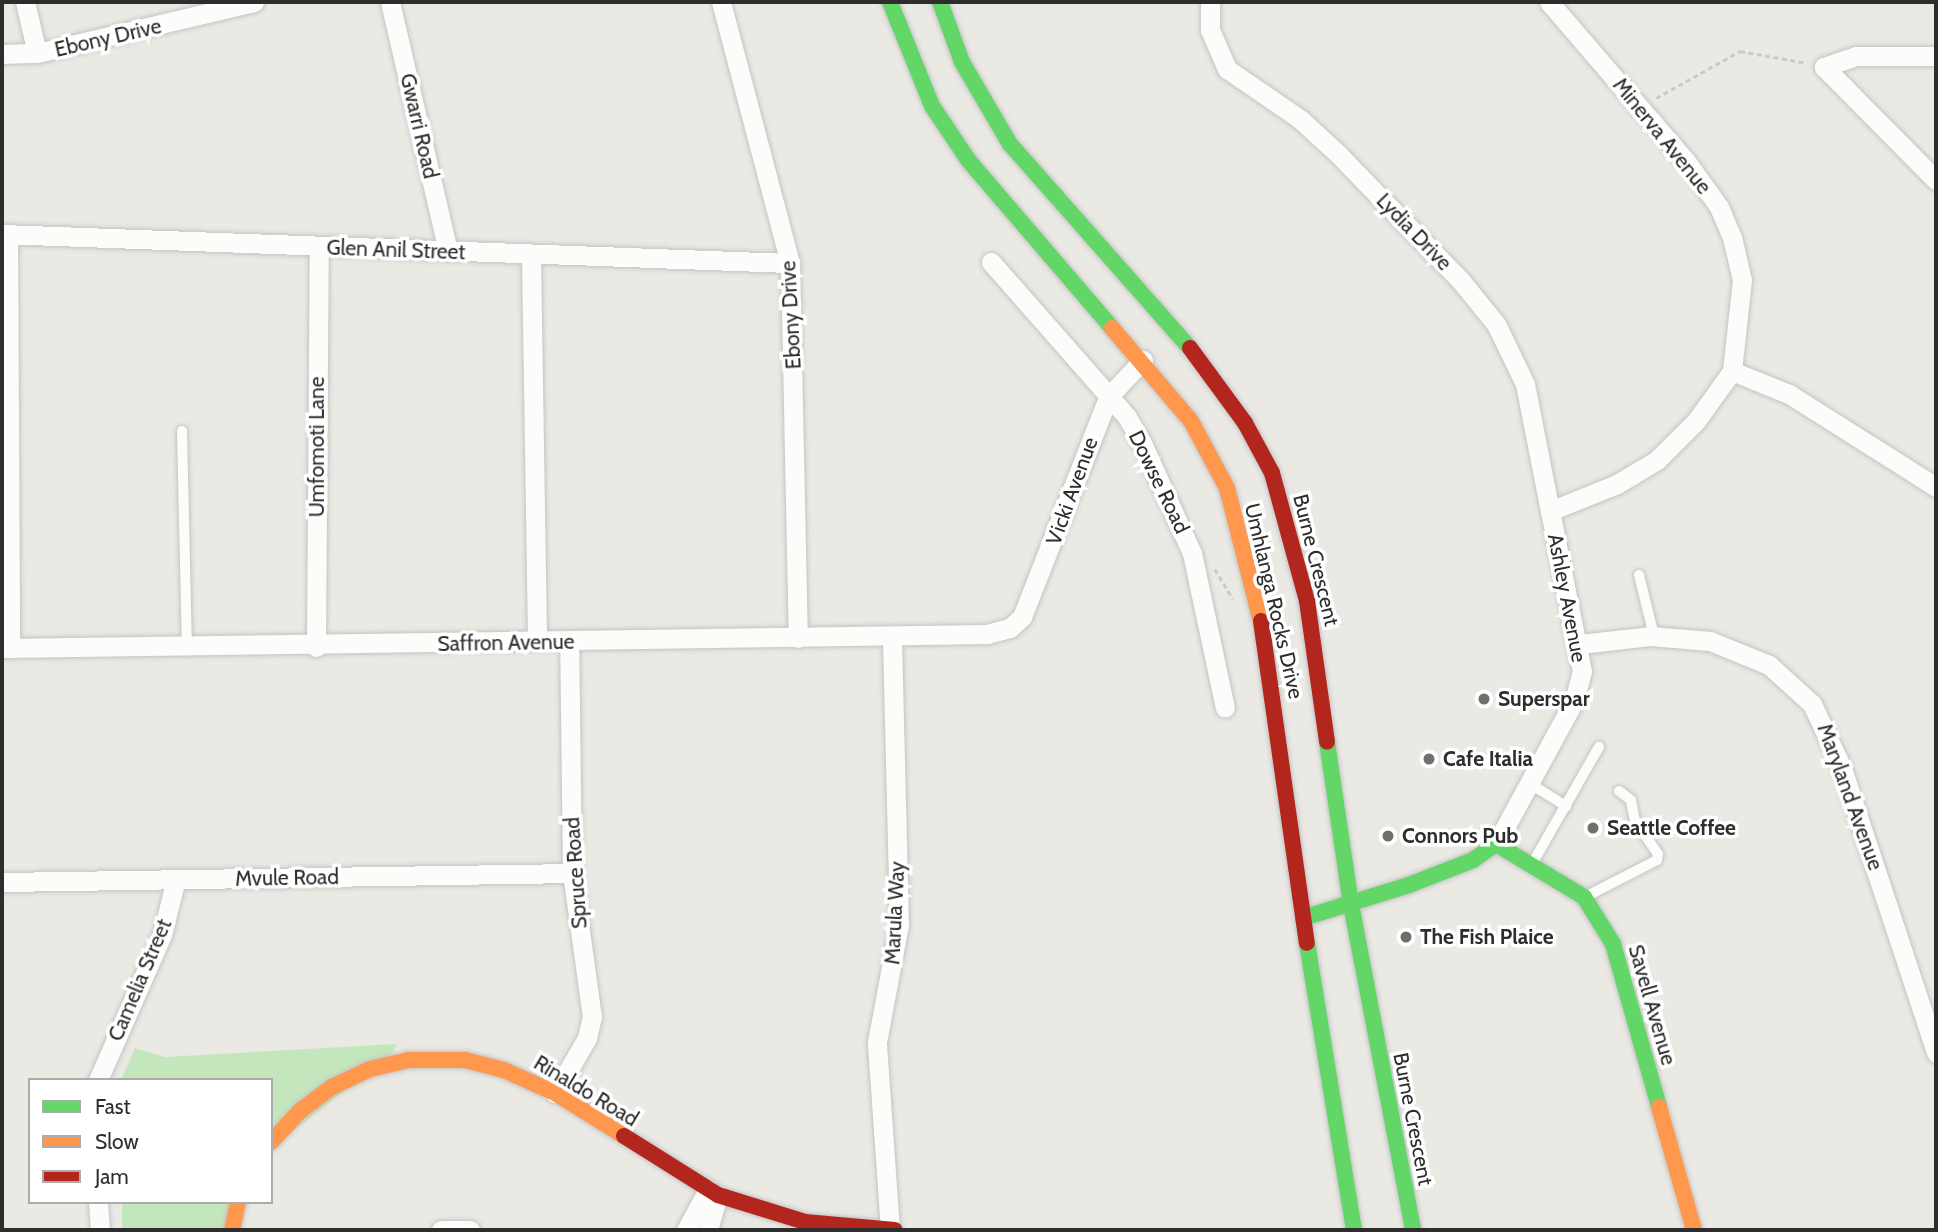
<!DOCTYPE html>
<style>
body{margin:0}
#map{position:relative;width:1938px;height:1232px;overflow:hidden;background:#eae9e4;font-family:Cabin,sans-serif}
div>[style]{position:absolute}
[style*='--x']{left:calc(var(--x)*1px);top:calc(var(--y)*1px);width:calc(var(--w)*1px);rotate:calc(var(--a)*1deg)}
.green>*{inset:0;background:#c4e6bd;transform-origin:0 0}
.path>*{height:2.5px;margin-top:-1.25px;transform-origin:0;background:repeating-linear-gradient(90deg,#cacac9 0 5px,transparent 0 8.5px)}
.roads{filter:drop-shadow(0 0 2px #c4c4c4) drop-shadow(0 0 2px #c4c4c4)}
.lane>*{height:10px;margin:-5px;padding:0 5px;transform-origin:5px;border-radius:5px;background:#fcfcfb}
.street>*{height:19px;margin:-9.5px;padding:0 9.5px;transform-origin:9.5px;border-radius:9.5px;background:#fcfcfb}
.fast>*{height:16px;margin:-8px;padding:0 8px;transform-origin:8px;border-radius:8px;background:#63d668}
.slow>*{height:16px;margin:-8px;padding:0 8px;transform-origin:8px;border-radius:8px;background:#ff974d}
.jam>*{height:16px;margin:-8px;padding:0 8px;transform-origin:8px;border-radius:8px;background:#b3261e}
.dots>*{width:19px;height:19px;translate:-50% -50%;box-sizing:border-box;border:4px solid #fff;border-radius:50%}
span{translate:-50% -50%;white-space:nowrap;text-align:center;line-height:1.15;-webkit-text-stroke:7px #fff;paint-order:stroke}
.street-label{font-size:21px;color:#2d2d2d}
.poi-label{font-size:21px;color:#2d2d2d;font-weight:700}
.left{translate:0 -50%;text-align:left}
.frame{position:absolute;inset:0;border:4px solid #2d2d2d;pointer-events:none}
.legend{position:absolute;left:28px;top:1078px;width:245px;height:126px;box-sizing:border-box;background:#fff;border:2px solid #ababab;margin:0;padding:9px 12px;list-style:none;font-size:21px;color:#2d2d2d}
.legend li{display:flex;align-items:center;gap:14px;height:35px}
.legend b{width:35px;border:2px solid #ababab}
</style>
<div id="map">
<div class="green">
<i style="clip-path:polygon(397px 1044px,393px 1053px,271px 1148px,271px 1080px,121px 1080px,135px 1048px,165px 1057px)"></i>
<i style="left:122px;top:1202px;width:115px;height:28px"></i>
</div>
<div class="path">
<i style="--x:1656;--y:98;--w:96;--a:-29.2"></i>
<i style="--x:1740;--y:51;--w:68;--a:10.2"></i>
<i style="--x:1215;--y:569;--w:35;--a:59"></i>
</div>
<div class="roads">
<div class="lane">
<i style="--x:182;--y:431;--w:216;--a:88.7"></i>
<i style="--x:1639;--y:575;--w:63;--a:76.2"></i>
<i style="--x:1529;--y:783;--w:44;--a:31.9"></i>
<i style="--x:1532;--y:864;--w:135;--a:-60.2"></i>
<i style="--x:1585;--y:897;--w:81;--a:-27.2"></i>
<i style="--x:1657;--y:860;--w:6;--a:-81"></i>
<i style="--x:1658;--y:854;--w:40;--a:-124.9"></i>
<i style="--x:1635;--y:821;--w:21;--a:-101"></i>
<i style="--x:1631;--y:800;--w:15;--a:-143"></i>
</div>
<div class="street">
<i style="--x:25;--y:2;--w:52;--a:76.8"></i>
<i style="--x:390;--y:2;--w:256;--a:76.9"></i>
<i style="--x:721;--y:2;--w:270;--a:75.2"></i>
<i style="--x:790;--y:263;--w:375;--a:88.8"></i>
<i style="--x:1210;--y:2;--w:28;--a:90"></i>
<i style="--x:1210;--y:30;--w:43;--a:66.4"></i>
<i style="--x:1227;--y:69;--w:88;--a:34.4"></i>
<i style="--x:1300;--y:119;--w:52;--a:42.6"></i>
<i style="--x:1338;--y:154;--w:177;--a:45.9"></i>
<i style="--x:1461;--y:281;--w:55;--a:50.9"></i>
<i style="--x:1496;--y:324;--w:67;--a:64.2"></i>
<i style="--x:1525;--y:384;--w:129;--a:78.9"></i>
<i style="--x:1549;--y:2;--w:210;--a:49.3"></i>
<i style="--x:1686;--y:161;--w:57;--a:54.3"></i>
<i style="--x:1719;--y:207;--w:33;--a:67"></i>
<i style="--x:1732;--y:237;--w:44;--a:76.9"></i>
<i style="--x:1742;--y:280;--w:92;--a:96.3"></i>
<i style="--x:2;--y:54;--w:35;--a:-2"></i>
<i style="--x:37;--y:53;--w:223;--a:-13.2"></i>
<i style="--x:1936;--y:56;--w:80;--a:180"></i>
<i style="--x:1856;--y:56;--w:34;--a:161"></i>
<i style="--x:1824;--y:67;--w:159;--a:45.3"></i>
<i style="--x:2;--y:234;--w:789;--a:2.11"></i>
<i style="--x:8;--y:234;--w:414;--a:89.7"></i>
<i style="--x:531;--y:256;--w:385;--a:89.1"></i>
<i style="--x:991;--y:262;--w:206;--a:48.7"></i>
<i style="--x:1127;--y:417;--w:30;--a:60"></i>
<i style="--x:1142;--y:443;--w:121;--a:65.6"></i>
<i style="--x:1192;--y:553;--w:158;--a:78"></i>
<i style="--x:1580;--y:644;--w:70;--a:-6.5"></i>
<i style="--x:1650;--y:636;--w:60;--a:4.8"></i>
<i style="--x:1710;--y:641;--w:64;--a:22.1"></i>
<i style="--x:1769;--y:665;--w:58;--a:42.2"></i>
<i style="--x:1812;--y:704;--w:71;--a:64.9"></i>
<i style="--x:1842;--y:768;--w:300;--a:71.7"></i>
<i style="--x:316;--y:647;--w:400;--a:-89.6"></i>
<i style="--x:2;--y:648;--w:985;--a:-0.81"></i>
<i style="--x:987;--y:634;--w:24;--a:-15"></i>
<i style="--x:1010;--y:628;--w:16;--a:-43"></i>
<i style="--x:1022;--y:617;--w:236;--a:-68.6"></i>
<i style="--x:1108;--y:397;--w:51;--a:-46.6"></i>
<i style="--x:1496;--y:844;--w:163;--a:-61.4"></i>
<i style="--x:1574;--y:701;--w:31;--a:-75"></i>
<i style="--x:1582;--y:671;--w:163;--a:-101.3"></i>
<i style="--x:1550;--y:511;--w:72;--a:-21.9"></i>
<i style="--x:1617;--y:484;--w:47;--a:-31"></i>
<i style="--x:1657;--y:460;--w:55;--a:-45"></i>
<i style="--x:1696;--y:421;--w:62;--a:-54.2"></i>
<i style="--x:1732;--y:371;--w:61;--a:22"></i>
<i style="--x:1789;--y:394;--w:174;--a:32.3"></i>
<i style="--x:2;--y:882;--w:570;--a:-0.9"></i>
<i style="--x:98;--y:1080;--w:158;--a:-66.2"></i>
<i style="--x:162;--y:935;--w:58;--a:-76"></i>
<i style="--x:555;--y:1093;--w:64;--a:-59.8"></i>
<i style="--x:587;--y:1038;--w:22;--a:-77"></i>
<i style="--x:592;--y:1017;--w:145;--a:-97.9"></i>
<i style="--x:572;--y:873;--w:230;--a:-90.7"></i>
<i style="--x:98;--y:1202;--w:28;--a:86"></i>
<i style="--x:441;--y:1230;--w:29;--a:0"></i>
<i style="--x:686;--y:1230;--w:46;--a:-61.2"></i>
<i style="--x:708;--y:1230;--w:36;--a:-74"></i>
<i style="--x:890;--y:1230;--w:188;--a:-94"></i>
<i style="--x:877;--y:1042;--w:119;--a:-79.4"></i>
<i style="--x:899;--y:925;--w:289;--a:-91.4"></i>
</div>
<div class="fast">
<i style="--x:890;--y:2;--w:112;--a:68"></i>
<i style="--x:932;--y:106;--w:66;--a:56.1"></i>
<i style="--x:969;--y:161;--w:220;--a:49.4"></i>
<i style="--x:940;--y:2;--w:64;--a:69.9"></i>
<i style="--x:962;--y:62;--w:95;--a:59.7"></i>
<i style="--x:1010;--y:144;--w:272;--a:48.6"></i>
<i style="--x:1327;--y:742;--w:164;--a:81.6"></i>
<i style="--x:1351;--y:904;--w:332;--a:79.2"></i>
<i style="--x:1303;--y:918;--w:111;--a:-17.3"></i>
<i style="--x:1409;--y:885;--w:69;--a:-21.3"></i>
<i style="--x:1473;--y:860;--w:28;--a:-35"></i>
<i style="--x:1496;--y:844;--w:103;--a:31.1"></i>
<i style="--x:1584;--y:897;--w:55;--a:58.3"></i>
<i style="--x:1613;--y:944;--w:169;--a:74.2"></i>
<i style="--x:1307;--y:943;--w:291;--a:80.7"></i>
</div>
<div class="slow">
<i style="--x:1112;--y:328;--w:122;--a:49.7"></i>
<i style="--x:1191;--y:421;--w:76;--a:61.8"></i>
<i style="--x:1227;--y:488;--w:137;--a:75.7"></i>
<i style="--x:1659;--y:1107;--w:128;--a:74.1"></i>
<i style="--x:271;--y:1142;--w:42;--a:-46.9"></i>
<i style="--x:300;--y:1111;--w:40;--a:-37"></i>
<i style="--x:332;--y:1087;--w:42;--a:-25.3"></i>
<i style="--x:370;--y:1069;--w:40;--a:-13"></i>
<i style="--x:409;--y:1060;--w:56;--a:0"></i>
<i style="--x:465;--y:1060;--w:40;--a:14.4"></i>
<i style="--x:504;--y:1070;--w:56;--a:24.3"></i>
<i style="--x:555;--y:1093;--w:81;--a:31.9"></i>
<i style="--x:232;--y:1230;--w:29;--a:-78"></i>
</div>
<div class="jam">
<i style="--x:1190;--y:348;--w:93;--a:53.7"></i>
<i style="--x:1245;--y:423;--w:57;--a:61.6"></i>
<i style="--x:1272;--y:473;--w:133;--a:74.7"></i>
<i style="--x:1307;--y:601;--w:142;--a:81.9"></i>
<i style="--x:1261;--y:621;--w:325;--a:81.9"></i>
<i style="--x:624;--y:1136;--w:111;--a:32.1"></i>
<i style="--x:718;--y:1195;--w:91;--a:17.2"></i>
<i style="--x:805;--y:1222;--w:90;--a:5.1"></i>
</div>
</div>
<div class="dots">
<i style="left:1484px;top:699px;background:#6f6f6d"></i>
<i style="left:1429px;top:759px;background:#6f6f6d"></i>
<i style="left:1593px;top:828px;background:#6f6f6d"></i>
<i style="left:1388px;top:836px;background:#6f6f6d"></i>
<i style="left:1406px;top:937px;background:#6f6f6d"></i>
</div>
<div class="street-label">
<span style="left:108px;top:38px;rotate:-13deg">Ebony Drive</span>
<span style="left:419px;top:126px;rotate:77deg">Gwarri Road</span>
<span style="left:1662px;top:136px;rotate:51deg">Minerva Avenue</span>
<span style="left:1414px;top:232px;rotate:46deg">Lydia Drive</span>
<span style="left:396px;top:250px;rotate:2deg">Glen Anil Street</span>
<span style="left:791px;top:315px;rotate:-93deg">Ebony Drive</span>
<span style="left:317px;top:447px;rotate:-90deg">Umfomoti Lane</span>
<span style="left:1159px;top:482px;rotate:64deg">Dowse Road</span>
<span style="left:1072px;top:491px;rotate:-70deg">Vicki Avenue</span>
<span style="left:1316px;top:560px;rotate:76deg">Burne Crescent</span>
<span style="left:1567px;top:598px;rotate:79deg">Ashley Avenue</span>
<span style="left:1274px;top:601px;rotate:77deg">Umhlanga Rocks Drive</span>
<span style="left:506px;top:643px;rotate:-1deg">Saffron Avenue</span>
<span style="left:1850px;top:797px;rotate:70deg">Maryland Avenue</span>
<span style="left:576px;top:873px;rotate:-94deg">Spruce Road</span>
<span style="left:287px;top:878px;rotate:-1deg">Mvule Road</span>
<span style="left:895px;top:913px;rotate:-87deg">Marula Way</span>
<span style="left:140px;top:980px;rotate:-67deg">Camelia Street</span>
<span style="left:1652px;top:1005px;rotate:74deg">Savell Avenue</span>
<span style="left:586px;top:1091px;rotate:31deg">Rinaldo Road</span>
<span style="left:1413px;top:1119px;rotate:79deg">Burne Crescent</span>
</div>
<div class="poi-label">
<span class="left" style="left:1498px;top:699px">Superspar</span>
<span class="left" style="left:1443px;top:759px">Cafe Italia</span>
<span class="left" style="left:1607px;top:828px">Seattle Coffee</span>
<span class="left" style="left:1402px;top:836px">Connors Pub</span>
<span class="left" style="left:1420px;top:937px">The Fish Plaice</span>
</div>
<div class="frame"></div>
<ul class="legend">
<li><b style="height:9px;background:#63d668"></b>Fast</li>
<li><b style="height:9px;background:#ff974d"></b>Slow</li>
<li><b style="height:9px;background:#b3261e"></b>Jam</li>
</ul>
</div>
